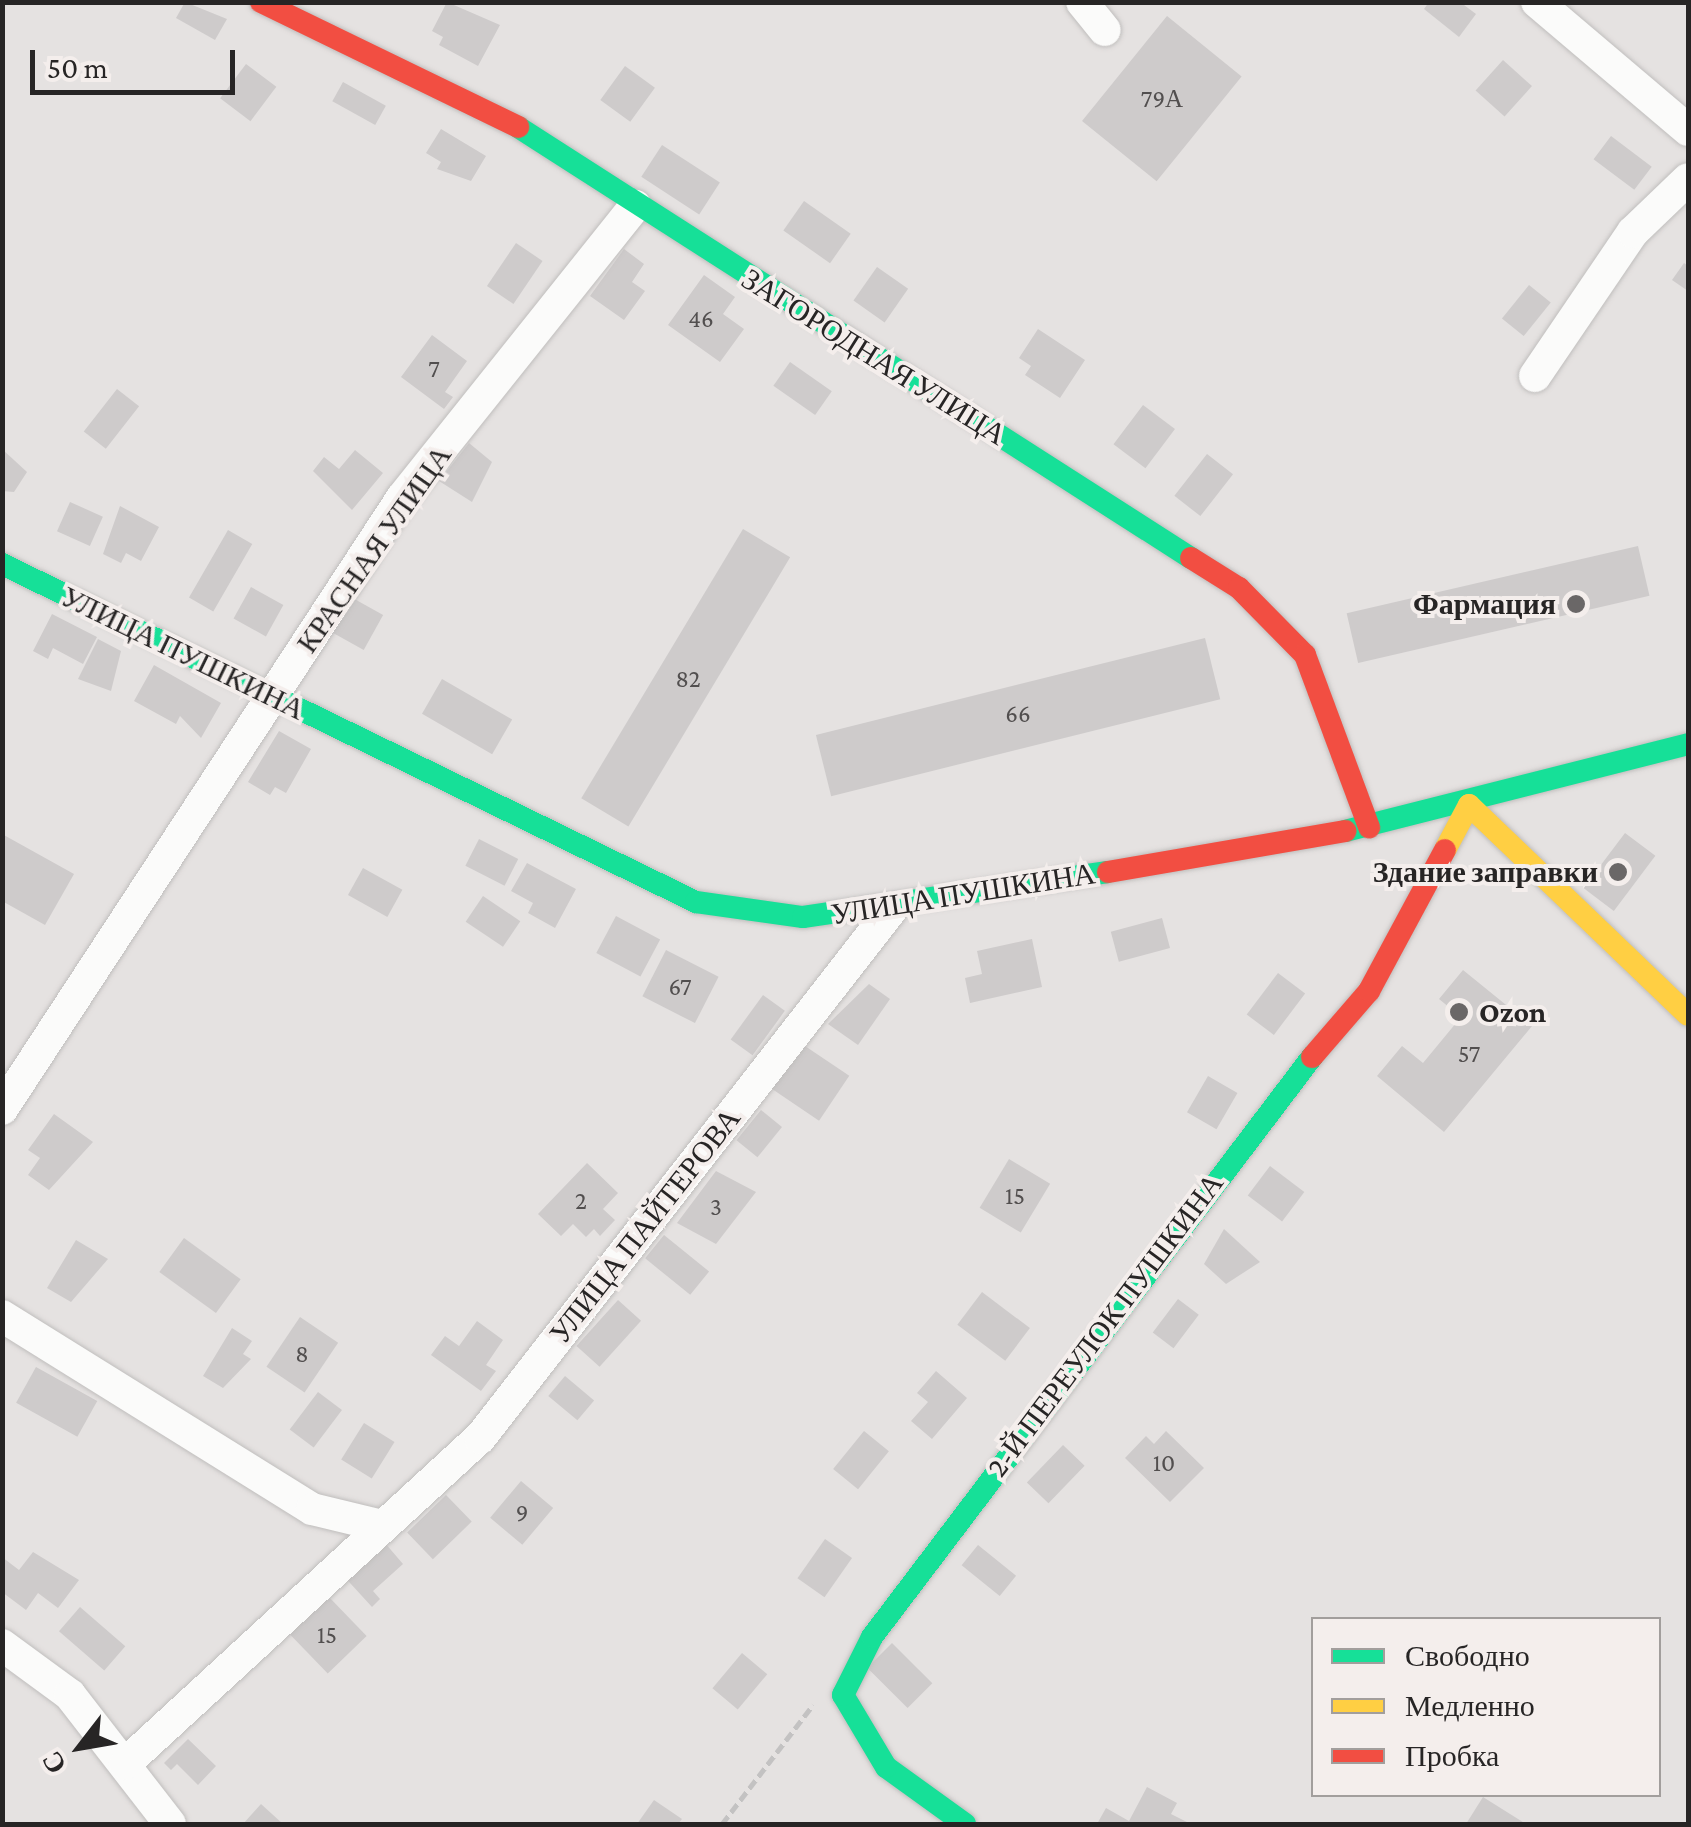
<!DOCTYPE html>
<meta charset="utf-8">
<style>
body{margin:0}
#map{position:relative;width:1691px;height:1827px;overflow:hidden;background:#e5e2e1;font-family:"Crimson Pro",serif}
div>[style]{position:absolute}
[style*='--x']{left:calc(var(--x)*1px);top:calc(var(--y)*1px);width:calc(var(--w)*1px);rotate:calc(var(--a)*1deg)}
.building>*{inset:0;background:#cecbcb;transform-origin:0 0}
.path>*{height:5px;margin-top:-2.5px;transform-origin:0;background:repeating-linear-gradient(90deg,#c3c2c2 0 10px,transparent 0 15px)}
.roads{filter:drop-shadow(0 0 2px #c0bebd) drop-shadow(0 0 2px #c0bebd)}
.street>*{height:32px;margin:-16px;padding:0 16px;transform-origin:16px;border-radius:16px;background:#fbfbfa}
.fast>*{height:22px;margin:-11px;padding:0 11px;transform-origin:11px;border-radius:11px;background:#16e098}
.slow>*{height:22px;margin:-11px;padding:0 11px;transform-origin:11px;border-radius:11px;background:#ffcf43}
.jam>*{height:22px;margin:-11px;padding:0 11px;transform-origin:11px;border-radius:11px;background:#f24e42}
.dots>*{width:28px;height:28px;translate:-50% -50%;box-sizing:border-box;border:5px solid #f4eeec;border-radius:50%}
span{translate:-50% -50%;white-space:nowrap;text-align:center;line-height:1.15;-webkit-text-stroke:8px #f4eeec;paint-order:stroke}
.number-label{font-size:25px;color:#524f4f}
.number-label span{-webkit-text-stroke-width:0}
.street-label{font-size:30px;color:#272525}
.poi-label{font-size:30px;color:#272525;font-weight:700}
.right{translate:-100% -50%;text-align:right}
.left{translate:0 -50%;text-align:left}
.frame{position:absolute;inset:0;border:5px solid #272525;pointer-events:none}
.legend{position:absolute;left:1311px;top:1617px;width:350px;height:180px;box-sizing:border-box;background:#f4eeec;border:2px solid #a29e9c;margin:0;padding:12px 18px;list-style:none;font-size:30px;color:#272525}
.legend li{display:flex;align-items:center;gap:20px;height:50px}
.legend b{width:50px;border:2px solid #a29e9c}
.north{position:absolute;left:30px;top:1697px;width:100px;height:100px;-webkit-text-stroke:8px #f4eeec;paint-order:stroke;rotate:239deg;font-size:28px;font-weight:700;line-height:40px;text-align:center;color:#272525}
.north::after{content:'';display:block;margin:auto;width:35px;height:45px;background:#272525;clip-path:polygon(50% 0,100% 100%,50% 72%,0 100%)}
.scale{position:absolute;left:30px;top:50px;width:205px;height:45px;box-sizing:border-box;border:5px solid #272525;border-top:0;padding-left:12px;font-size:30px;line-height:35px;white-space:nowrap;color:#272525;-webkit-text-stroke:8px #f4eeec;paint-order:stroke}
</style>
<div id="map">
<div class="building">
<i style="clip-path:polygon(185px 2px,227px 19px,215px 40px,176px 18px)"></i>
<i style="clip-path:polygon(447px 2px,500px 25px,478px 66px,439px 45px,443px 37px,432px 31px)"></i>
<i style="clip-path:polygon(1429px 2px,1460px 2px,1476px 14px,1459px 37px,1424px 9px)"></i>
<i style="left:1167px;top:16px;width:96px;height:135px;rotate:39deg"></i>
<i style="left:1503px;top:60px;width:39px;height:41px;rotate:42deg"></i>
<i style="left:246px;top:64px;width:38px;height:43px;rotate:37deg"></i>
<i style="left:625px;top:66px;width:37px;height:42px;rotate:36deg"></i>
<i style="left:343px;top:82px;width:49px;height:22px;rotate:29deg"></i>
<i style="clip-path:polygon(441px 129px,486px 156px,471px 181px,437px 169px,441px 162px,426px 153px)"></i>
<i style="left:1611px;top:136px;width:51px;height:29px;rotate:37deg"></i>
<i style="left:662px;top:145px;width:69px;height:38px;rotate:33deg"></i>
<i style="left:804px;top:201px;width:57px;height:36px;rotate:35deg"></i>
<i style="left:516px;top:243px;width:32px;height:52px;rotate:34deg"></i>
<i style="clip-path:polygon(624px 249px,644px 264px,632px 282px,645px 291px,624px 320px,590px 296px)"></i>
<i style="clip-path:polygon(1684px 263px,1688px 266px,1688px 291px,1672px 280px)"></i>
<i style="left:877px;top:267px;width:38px;height:41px;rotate:35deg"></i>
<i style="clip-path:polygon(704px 275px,735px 297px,723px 314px,744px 329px,720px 362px,668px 325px)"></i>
<i style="left:1529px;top:285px;width:28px;height:43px;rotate:39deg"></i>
<i style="clip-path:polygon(1038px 329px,1085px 360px,1060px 398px,1025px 375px,1031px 366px,1019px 358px)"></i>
<i style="clip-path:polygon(432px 335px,467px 361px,445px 392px,453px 397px,444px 409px,401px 377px)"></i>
<i style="left:790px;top:362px;width:51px;height:29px;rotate:35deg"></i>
<i style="left:117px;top:389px;width:28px;height:54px;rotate:38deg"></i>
<i style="left:1143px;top:405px;width:40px;height:49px;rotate:37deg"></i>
<i style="clip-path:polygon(469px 443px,492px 462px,472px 502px,439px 481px)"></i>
<i style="clip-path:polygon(2px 449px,27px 472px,14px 492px,2px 491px)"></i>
<i style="clip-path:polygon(355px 450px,383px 473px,352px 510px,313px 471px,324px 457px,339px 469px)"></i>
<i style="left:1207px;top:454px;width:33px;height:53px;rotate:38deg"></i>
<i style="left:70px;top:502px;width:36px;height:32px;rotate:24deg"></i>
<i style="clip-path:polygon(120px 506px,159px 527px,141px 561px,126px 553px,121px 563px,103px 554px)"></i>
<i style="left:743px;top:529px;width:55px;height:314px;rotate:31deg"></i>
<i style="left:228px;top:530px;width:28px;height:78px;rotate:30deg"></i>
<i style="left:1638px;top:546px;width:51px;height:299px;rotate:77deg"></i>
<i style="left:251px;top:587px;width:37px;height:36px;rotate:29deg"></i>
<i style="left:349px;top:596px;width:39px;height:40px;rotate:29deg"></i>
<i style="clip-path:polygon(52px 614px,97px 637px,83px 664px,53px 648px,48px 659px,33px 651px)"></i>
<i style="left:1205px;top:638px;width:63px;height:401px;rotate:76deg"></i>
<i style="clip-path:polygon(98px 639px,121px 651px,111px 691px,78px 679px)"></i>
<i style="clip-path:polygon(154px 665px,221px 703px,201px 738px,180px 716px,176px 724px,134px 701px)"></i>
<i style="left:442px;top:679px;width:81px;height:40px;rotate:30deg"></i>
<i style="clip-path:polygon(279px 731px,311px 749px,286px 793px,275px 787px,270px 795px,248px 782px)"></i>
<i style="left:1625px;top:833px;width:38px;height:69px;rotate:37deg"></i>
<i style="clip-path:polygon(2px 834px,74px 874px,45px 925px,2px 901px)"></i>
<i style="left:479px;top:839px;width:44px;height:30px;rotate:27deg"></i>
<i style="clip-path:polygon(527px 863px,576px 889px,555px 928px,528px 913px,533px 903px,511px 891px)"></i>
<i style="left:363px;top:868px;width:45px;height:31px;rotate:29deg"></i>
<i style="left:483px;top:896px;width:45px;height:31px;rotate:34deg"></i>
<i style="left:616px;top:916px;width:50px;height:42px;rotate:28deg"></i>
<i style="left:1162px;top:918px;width:31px;height:53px;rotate:75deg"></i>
<i style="clip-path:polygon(1032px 939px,1042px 987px,970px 1003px,965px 978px,982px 974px,977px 951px)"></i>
<i style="left:666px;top:950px;width:59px;height:52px;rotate:27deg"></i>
<i style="clip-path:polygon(1463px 970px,1532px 1026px,1444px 1132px,1377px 1076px,1402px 1046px,1423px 1063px,1461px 1017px,1439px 999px)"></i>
<i style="left:1278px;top:973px;width:34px;height:52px;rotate:37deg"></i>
<i style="clip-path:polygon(869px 984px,890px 999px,858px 1045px,828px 1024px)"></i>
<i style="left:763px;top:995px;width:27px;height:55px;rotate:36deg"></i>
<i style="left:802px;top:1044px;width:57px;height:54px;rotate:34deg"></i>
<i style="left:1208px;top:1076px;width:34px;height:42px;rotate:30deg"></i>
<i style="left:761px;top:1110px;width:27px;height:39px;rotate:39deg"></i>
<i style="clip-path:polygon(54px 1114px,93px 1142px,49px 1190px,28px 1175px,40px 1158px,28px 1150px)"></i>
<i style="left:1009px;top:1159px;width:48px;height:57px;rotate:31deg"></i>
<i style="clip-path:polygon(587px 1163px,618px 1193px,603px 1209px,615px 1220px,600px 1236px,594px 1229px,586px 1237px,573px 1224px,561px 1236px,538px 1214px)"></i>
<i style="left:1270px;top:1166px;width:43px;height:37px;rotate:37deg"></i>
<i style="clip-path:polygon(716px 1171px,756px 1192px,716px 1244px,677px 1223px)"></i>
<i style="clip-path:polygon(1224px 1229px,1260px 1262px,1226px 1284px,1204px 1264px)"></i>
<i style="left:664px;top:1235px;width:58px;height:30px;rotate:39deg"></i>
<i style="left:184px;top:1238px;width:70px;height:42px;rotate:36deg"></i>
<i style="clip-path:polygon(76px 1240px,108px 1259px,71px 1302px,47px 1288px)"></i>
<i style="left:982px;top:1292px;width:60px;height:41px;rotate:37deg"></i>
<i style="left:1178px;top:1299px;width:26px;height:42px;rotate:37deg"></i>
<i style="left:618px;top:1300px;width:31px;height:62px;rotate:42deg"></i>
<i style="left:300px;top:1317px;width:46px;height:60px;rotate:34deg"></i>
<i style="clip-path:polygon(477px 1321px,503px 1340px,486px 1365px,496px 1371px,481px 1391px,431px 1355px,445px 1336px,459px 1346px)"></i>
<i style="clip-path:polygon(232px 1328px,252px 1341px,243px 1354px,251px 1359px,223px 1388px,203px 1376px)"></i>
<i style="left:36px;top:1367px;width:70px;height:41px;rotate:29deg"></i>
<i style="clip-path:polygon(936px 1371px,967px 1398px,932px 1439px,911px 1421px,928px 1402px,917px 1393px)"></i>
<i style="left:565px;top:1376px;width:38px;height:26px;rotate:40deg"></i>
<i style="left:318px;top:1392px;width:30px;height:47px;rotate:37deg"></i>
<i style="left:364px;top:1423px;width:36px;height:43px;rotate:32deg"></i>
<i style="left:864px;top:1431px;width:32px;height:49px;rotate:39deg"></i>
<i style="clip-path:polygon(1166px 1431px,1204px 1468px,1170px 1502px,1125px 1458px,1146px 1436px,1154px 1444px)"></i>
<i style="left:1063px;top:1445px;width:30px;height:52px;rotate:44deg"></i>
<i style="left:521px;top:1481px;width:42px;height:48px;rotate:40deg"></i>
<i style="left:446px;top:1495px;width:37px;height:54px;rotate:46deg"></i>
<i style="left:825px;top:1539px;width:33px;height:48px;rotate:35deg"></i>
<i style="clip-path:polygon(385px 1543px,403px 1564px,373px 1591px,380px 1599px,372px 1607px,340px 1572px)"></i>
<i style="left:978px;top:1545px;width:49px;height:26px;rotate:39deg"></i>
<i style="clip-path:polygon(33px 1552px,79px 1580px,58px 1608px,38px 1593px,26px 1610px,2px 1592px,2px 1557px,19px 1570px)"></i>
<i style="left:327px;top:1595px;width:57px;height:54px;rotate:46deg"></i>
<i style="left:80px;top:1607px;width:60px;height:32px;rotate:41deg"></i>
<i style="left:892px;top:1643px;width:57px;height:35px;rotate:45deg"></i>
<i style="left:742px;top:1653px;width:33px;height:46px;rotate:40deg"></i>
<i style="clip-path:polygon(188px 1739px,216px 1766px,198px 1785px,177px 1764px,171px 1770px,164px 1763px)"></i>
<i style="clip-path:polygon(1147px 1787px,1177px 1803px,1171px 1814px,1191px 1824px,1097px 1824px,1106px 1808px,1129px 1821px)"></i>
<i style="clip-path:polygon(1483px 1797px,1526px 1824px,1466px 1824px)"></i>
<i style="clip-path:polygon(654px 1800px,682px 1819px,678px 1824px,637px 1824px)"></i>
<i style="clip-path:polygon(261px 1804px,283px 1824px,243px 1824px)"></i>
</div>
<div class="path">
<i style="--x:722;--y:1824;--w:150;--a:-52.6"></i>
</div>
<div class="roads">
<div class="street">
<i style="--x:1082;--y:2;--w:36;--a:51"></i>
<i style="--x:1537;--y:2;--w:198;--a:40.3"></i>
<i style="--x:1535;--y:376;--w:174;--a:-55.8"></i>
<i style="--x:1633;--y:232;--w:76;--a:-43.9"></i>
<i style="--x:2;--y:1109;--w:730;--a:-56.79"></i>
<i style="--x:402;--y:498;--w:374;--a:-51.4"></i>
<i style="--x:2;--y:1316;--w:365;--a:31.9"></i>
<i style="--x:312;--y:1509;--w:68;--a:13.6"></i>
<i style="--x:2;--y:1645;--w:84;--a:36.3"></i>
<i style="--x:70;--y:1695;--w:163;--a:52.2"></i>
<i style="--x:125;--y:1764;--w:482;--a:-42.6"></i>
<i style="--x:480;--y:1438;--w:669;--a:-52.1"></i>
</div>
<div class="fast">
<i style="--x:518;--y:127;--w:799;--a:32.64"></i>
<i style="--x:2;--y:564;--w:772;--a:25.97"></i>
<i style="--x:696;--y:902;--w:108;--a:8"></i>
<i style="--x:803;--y:917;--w:308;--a:-8.4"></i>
<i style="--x:1345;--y:831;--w:354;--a:-14.2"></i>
<i style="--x:965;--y:1824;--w:97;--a:-144.2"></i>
<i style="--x:886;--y:1767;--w:84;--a:-120.8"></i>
<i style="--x:843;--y:1695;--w:65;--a:-63.4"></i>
<i style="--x:872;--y:1637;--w:728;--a:-52.82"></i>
</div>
<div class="slow">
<i style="--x:1445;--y:850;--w:51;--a:-61.9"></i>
<i style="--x:1469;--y:805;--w:303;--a:43.8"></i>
</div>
<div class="jam">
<i style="--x:261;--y:2;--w:286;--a:25.9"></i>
<i style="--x:1191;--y:558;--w:57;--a:32"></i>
<i style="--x:1239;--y:588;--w:94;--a:45.4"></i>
<i style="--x:1305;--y:655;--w:184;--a:69.6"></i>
<i style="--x:1108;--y:872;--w:241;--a:-9.8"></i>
<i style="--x:1312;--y:1057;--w:87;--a:-49.2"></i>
<i style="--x:1369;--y:991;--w:160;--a:-61.7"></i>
</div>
</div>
<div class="dots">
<i style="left:1576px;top:604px;background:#6a6767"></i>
<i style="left:1618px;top:872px;background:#6a6767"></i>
<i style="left:1459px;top:1012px;background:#6a6767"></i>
</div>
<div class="number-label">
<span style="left:1162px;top:99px">79А</span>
<span style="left:701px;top:319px">46</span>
<span style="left:434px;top:369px">7</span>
<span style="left:688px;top:679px">82</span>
<span style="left:1018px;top:714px">66</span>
<span style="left:680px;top:987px">67</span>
<span style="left:1469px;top:1054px">57</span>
<span style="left:1015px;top:1196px">15</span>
<span style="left:581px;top:1201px">2</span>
<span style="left:716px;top:1207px">3</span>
<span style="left:302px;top:1354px">8</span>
<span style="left:1164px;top:1463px">10</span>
<span style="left:522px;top:1513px">9</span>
<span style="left:327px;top:1635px">15</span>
</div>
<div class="street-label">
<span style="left:874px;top:357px;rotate:32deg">ЗАГОРОДНАЯ УЛИЦА</span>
<span style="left:374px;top:549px;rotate:-55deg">КРАСНАЯ УЛИЦА</span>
<span style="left:183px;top:653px;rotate:26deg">УЛИЦА ПУШКИНА</span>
<span style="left:963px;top:894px;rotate:-9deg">УЛИЦА ПУШКИНА</span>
<span style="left:645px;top:1226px;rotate:-52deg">УЛИЦА ПАЙТЕРОВА</span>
<span style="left:1105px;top:1325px;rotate:-53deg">2-Й ПЕРЕУЛОК ПУШКИНА</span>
</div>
<div class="poi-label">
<span class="right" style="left:1556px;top:604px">Фармация</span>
<span class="right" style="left:1598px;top:872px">Здание заправки</span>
<span class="left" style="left:1479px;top:1012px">Ozon</span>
</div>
<div class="frame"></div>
<ul class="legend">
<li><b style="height:12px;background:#16e098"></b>Свободно</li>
<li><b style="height:12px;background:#ffcf43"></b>Медленно</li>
<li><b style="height:12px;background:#f24e42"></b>Пробка</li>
</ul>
<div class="north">С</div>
<div class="scale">50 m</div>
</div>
